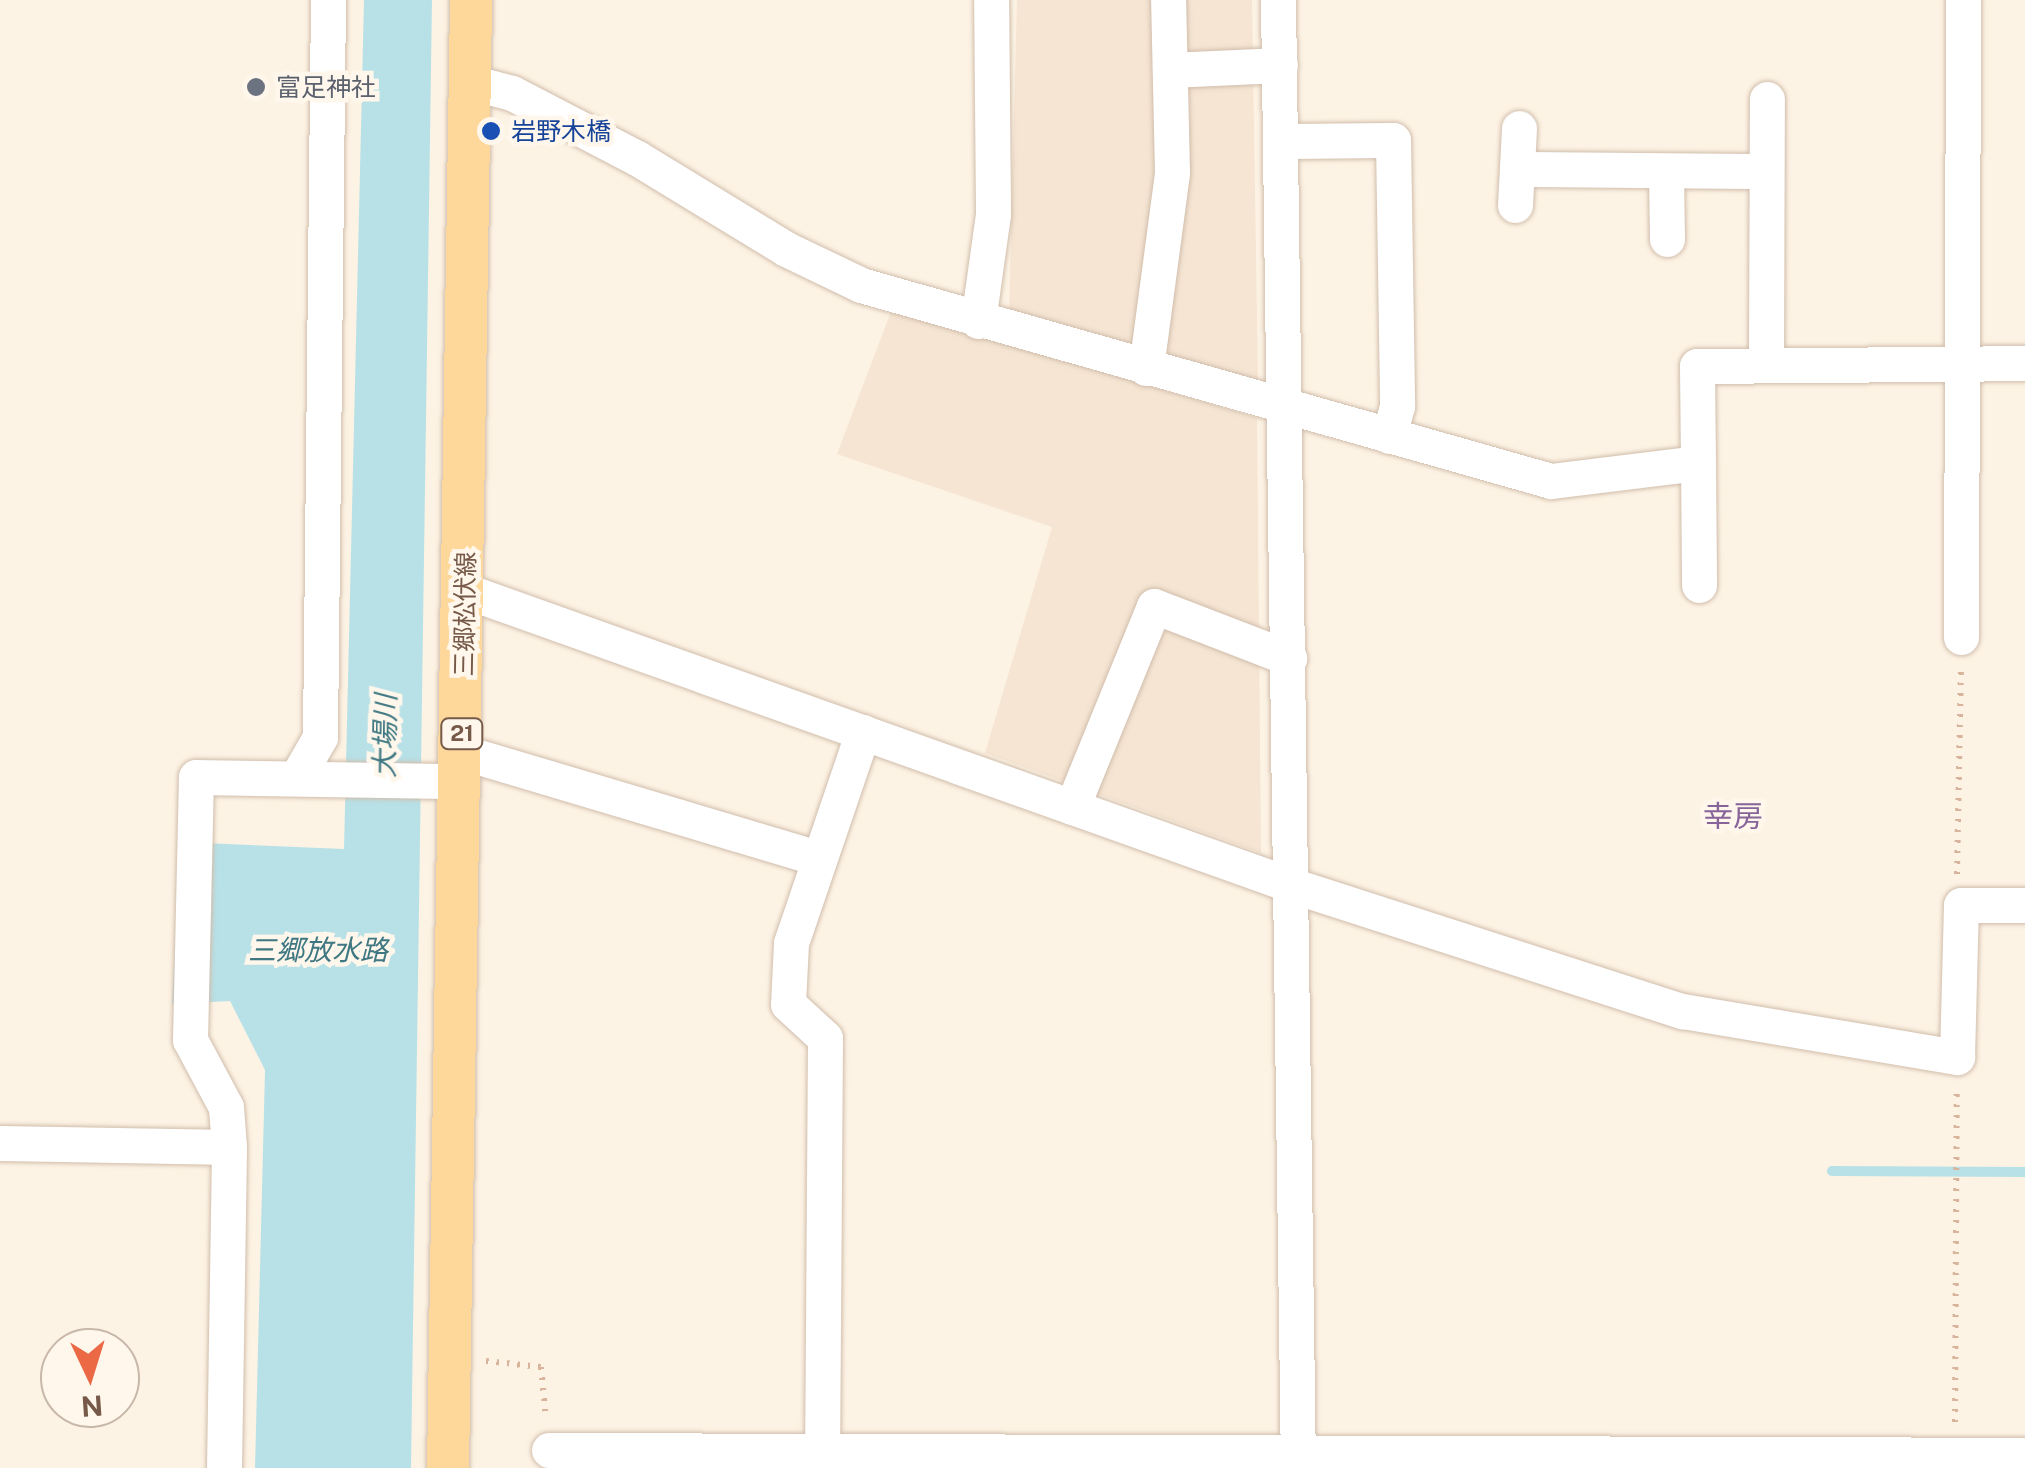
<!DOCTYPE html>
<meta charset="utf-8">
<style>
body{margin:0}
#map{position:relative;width:2025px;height:1468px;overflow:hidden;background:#fdf3e4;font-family:"Public Sans","Noto Sans JP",sans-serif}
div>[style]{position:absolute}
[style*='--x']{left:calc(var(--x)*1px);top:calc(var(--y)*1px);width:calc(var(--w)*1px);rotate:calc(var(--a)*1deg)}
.residential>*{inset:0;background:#f5e5d2}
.water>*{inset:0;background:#b7e1e7}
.stream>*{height:10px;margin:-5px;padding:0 5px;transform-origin:5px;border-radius:5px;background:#b7e1e7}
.path>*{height:6px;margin-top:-3px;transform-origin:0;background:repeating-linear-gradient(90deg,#d8b49d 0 2.5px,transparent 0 10.5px)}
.roads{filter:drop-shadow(0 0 2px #d1bdac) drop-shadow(0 0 2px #d1bdac)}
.minor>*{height:35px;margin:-17.5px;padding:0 17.5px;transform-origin:17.5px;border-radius:17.5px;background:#fff}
.major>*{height:42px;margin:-21px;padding:0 21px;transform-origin:21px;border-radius:21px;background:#fed89a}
.dots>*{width:28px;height:28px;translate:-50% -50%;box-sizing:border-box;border:5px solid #fff7eb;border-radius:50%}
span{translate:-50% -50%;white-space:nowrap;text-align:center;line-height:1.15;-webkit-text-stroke:9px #fff7eb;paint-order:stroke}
.shield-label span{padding:2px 8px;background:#fff7eb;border:2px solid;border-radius:8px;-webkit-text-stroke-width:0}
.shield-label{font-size:22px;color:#765948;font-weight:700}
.worship-label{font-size:25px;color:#5b616d}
.left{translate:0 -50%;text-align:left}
.transit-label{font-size:25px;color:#164399}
.street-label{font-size:25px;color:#765948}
.water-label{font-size:28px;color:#3f7883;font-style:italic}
.quarter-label{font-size:30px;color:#87649a}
.north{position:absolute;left:40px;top:1328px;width:100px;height:100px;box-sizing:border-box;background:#fff7eb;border:2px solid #c8b8aa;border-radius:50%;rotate:176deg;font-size:28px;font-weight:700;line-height:40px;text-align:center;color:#765948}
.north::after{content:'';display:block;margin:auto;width:35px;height:45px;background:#eb6945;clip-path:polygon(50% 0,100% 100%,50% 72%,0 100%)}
</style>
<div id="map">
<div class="residential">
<i style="clip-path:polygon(1017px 0,1252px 0,1258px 381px,1009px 315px)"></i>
<i style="clip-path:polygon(892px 309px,1257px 418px,1261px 853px,985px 753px,1052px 527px,837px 454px)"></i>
</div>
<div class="water">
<i style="clip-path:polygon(364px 0,432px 0,411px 1468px,255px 1468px,265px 1070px,230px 1001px,172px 1004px,180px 842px,344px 849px)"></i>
</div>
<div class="stream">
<i style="--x:1832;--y:1171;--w:193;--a:0.3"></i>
</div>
<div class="path">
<i style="--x:1957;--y:874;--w:207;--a:-88.9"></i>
<i style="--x:486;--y:1361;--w:55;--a:6.2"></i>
<i style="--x:541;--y:1367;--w:52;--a:84.5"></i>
<i style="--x:1955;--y:1422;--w:333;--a:-89.7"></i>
</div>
<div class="roads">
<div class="minor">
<i style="--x:1278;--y:0;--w:1468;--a:89.22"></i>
<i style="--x:1170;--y:70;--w:110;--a:-2.6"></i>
<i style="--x:470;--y:82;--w:43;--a:14.7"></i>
<i style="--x:512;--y:93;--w:141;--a:27.5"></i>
<i style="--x:637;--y:158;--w:175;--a:31.4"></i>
<i style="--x:786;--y:249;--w:83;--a:25.6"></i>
<i style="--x:861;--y:285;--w:717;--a:15.86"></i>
<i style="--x:1551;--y:481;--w:148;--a:-7"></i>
<i style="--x:1698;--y:463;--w:97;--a:-90.6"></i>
<i style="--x:1697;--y:366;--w:328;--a:-0.5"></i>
<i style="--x:1281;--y:141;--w:112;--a:-0.5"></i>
<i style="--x:1393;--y:140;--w:266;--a:89.1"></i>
<i style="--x:1397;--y:406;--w:31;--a:105"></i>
<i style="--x:1517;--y:169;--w:246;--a:0.5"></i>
<i style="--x:1666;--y:174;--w:65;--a:89.1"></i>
<i style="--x:1515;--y:205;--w:77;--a:-87"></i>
<i style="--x:978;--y:321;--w:108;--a:-82"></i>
<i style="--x:993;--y:214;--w:214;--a:-90.5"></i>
<i style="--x:1766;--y:362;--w:263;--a:-89.8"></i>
<i style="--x:1146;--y:368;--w:198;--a:-82.4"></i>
<i style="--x:1172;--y:172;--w:172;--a:-91.3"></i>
<i style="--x:1698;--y:463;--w:122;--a:89.5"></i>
<i style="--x:466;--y:591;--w:876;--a:19.61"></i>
<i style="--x:1291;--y:885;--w:411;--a:17.9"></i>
<i style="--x:1682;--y:1011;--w:279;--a:9.5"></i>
<i style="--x:1957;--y:1057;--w:152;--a:-88.5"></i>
<i style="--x:1961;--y:905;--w:64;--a:0"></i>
<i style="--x:1961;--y:637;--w:637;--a:-89.82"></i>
<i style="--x:462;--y:752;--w:371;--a:16.6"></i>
<i style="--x:297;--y:777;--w:46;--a:-60.1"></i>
<i style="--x:320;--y:737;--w:737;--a:-89.38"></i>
<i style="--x:1072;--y:807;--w:217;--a:-67.8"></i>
<i style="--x:1154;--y:606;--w:145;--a:21.1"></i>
<i style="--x:0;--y:1143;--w:229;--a:1"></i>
<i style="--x:549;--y:1450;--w:1476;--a:0.19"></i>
<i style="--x:224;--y:1468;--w:321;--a:-89.1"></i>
<i style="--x:229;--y:1147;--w:40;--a:-94.3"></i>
<i style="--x:226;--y:1107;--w:76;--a:-118.2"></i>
<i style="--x:190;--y:1040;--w:263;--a:-88.7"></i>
<i style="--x:196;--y:777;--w:265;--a:0.9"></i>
<i style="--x:822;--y:1468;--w:430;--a:-89.6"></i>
<i style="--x:825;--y:1038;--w:50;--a:-137.4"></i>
<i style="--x:788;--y:1004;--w:61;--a:-87.2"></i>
<i style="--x:791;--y:943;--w:223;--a:-71.2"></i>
</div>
<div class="major">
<i style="--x:448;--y:1468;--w:1468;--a:-89.1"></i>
</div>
</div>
<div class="dots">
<i style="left:256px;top:87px;background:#6b7280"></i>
<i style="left:491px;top:131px;background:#1a4fb4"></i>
</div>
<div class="shield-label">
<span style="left:462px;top:734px">21</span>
</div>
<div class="worship-label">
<span class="left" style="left:276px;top:87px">富足神社</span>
</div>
<div class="transit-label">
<span class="left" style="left:511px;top:131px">岩野木橋</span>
</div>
<div class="street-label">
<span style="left:465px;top:614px;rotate:-89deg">三郷松伏線</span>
</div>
<div class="water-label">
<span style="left:385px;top:736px;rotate:-89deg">大場川</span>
<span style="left:318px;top:950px">三郷放水路</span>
</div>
<div class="quarter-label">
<span style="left:1733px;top:816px">幸房</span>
</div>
<div class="north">N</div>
</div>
